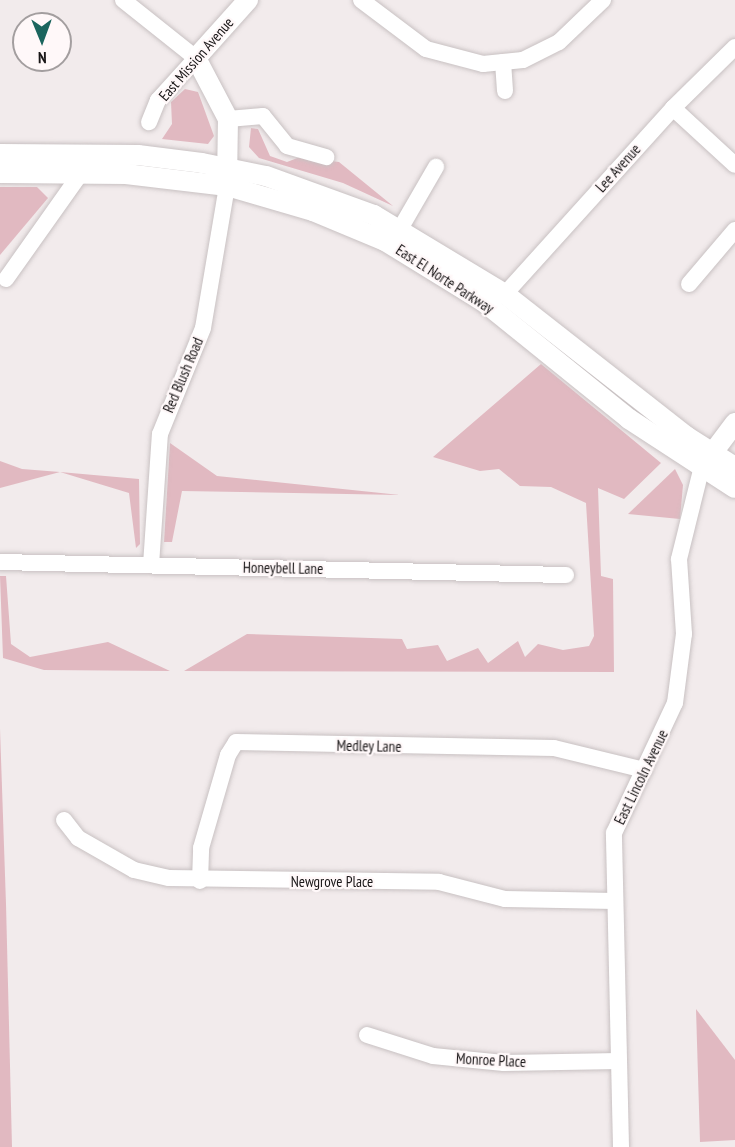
<!DOCTYPE html>
<style>
body{margin:0}
#map{position:relative;width:735px;height:1147px;overflow:hidden;background:#f2ebec;font-family:"PT Sans Narrow",sans-serif}
div>[style]{position:absolute}
[style*='--x']{left:calc(var(--x)*1px);top:calc(var(--y)*1px);width:calc(var(--w)*1px);rotate:calc(var(--a)*1deg)}
.green>*{inset:0;background:#e1b9c1}
.roads{filter:drop-shadow(0 0 2px #c8c1c2) drop-shadow(0 0 2px #c8c1c2)}
.minor>*{height:16px;margin:-8px;padding:0 8px;transform-origin:8px;border-radius:8px;background:#fff}
.major>*{height:20px;margin:-10px;padding:0 10px;transform-origin:10px;border-radius:10px;background:#fff}
span{translate:-50% -50%;white-space:nowrap;text-align:center;line-height:1.15;-webkit-text-stroke:4.5px #fff8f9;paint-order:stroke}
.street-label{font-size:15px;color:#191617}
.north{position:absolute;left:12px;top:12px;width:60px;height:60px;box-sizing:border-box;background:#fff8f9;border:2px solid #a39e9f;border-radius:50%;rotate:179deg;font-size:16px;font-weight:700;line-height:24px;text-align:center;color:#191617}
.north::after{content:'';display:block;margin:auto;width:21px;height:27px;background:#1b655e;clip-path:polygon(50% 0,100% 100%,50% 72%,0 100%)}
</style>
<div id="map">
<div class="green">
<i style="clip-path:polygon(185px 89px,198px 92px,214px 136px,208px 144px,162px 139px,172px 124px,171px 102px)"></i>
<i style="clip-path:polygon(251px 128px,258px 129px,270px 156px,287px 162px,300px 157px,339px 162px,393px 206px,343px 183px,259px 158px,249px 147px)"></i>
<i style="clip-path:polygon(0 187px,37px 187px,48px 198px,0 255px)"></i>
<i style="clip-path:polygon(541px 364px,661px 463px,624px 499px,598px 488px,601px 576px,613px 579px,614px 672px,184px 671px,247px 634px,402px 639px,407px 649px,438px 645px,447px 661px,478px 648px,488px 663px,518px 641px,525px 657px,538px 644px,563px 650px,589px 646px,594px 636px,586px 503px,551px 487px,520px 486px,499px 469px,480px 471px,433px 457px)"></i>
<i style="clip-path:polygon(170px 443px,217px 476px,400px 495px,182px 491px,172px 542px,164px 542px)"></i>
<i style="clip-path:polygon(0 461px,22px 469px,60px 472px,139px 479px,140px 544px,136px 548px,129px 493px,60px 472px,0 488px)"></i>
<i style="clip-path:polygon(675px 469px,683px 485px,680px 519px,628px 514px)"></i>
<i style="clip-path:polygon(0 576px,6px 576px,11px 644px,30px 657px,108px 642px,170px 671px,44px 670px,3px 658px)"></i>
<i style="clip-path:polygon(0 729px,6px 904px,12px 1147px,0 1147px)"></i>
<i style="clip-path:polygon(696px 1009px,735px 1060px,735px 1140px,700px 1142px)"></i>
</div>
<div class="roads">
<div class="minor">
<i style="--x:123;--y:0;--w:93;--a:38.5"></i>
<i style="--x:196;--y:58;--w:57;--a:132.1"></i>
<i style="--x:158;--y:100;--w:24;--a:112"></i>
<i style="--x:361;--y:0;--w:81;--a:37"></i>
<i style="--x:426;--y:49;--w:59;--a:14.7"></i>
<i style="--x:483;--y:64;--w:40;--a:-5.7"></i>
<i style="--x:523;--y:60;--w:40;--a:-26.6"></i>
<i style="--x:559;--y:42;--w:61;--a:-43.7"></i>
<i style="--x:503;--y:62;--w:29;--a:86"></i>
<i style="--x:673;--y:108;--w:84;--a:42.6"></i>
<i style="--x:228;--y:119;--w:35;--a:-5"></i>
<i style="--x:263;--y:116;--w:38;--a:51"></i>
<i style="--x:287;--y:146;--w:41;--a:15.8"></i>
<i style="--x:400;--y:229;--w:72;--a:-59.9"></i>
<i style="--x:6;--y:279;--w:130;--a:-54.7"></i>
<i style="--x:689;--y:284;--w:71;--a:-49.6"></i>
<i style="--x:505;--y:294;--w:251;--a:-47.9"></i>
<i style="--x:673;--y:108;--w:87;--a:-44.5"></i>
<i style="--x:0;--y:562;--w:566;--a:1.32"></i>
<i style="--x:151;--y:565;--w:131;--a:-86.1"></i>
<i style="--x:160;--y:434;--w:114;--a:-67.9"></i>
<i style="--x:203;--y:328;--w:144;--a:-80.4"></i>
<i style="--x:64;--y:820;--w:23;--a:52"></i>
<i style="--x:78;--y:838;--w:64;--a:29.7"></i>
<i style="--x:134;--y:870;--w:36;--a:13"></i>
<i style="--x:169;--y:878;--w:270;--a:0.8"></i>
<i style="--x:439;--y:882;--w:68;--a:14.4"></i>
<i style="--x:505;--y:899;--w:110;--a:1"></i>
<i style="--x:200;--y:881;--w:33;--a:-88"></i>
<i style="--x:201;--y:848;--w:97;--a:-73.8"></i>
<i style="--x:228;--y:755;--w:15;--a:-58"></i>
<i style="--x:236;--y:742;--w:318;--a:1.1"></i>
<i style="--x:554;--y:748;--w:93;--a:13.7"></i>
<i style="--x:367;--y:1035;--w:69;--a:17.7"></i>
<i style="--x:433;--y:1056;--w:71;--a:5.6"></i>
<i style="--x:504;--y:1063;--w:115;--a:-1"></i>
<i style="--x:621;--y:1147;--w:314;--a:-91.3"></i>
<i style="--x:614;--y:833;--w:144;--a:-64.9"></i>
<i style="--x:675;--y:703;--w:70;--a:-82.6"></i>
<i style="--x:684;--y:634;--w:75;--a:-93.8"></i>
<i style="--x:679;--y:559;--w:92;--a:-76.1"></i>
</div>
<div class="major">
<i style="--x:0;--y:154;--w:138;--a:0.4"></i>
<i style="--x:138;--y:155;--w:64;--a:7.1"></i>
<i style="--x:202;--y:163;--w:65;--a:11.5"></i>
<i style="--x:266;--y:176;--w:115;--a:19.9"></i>
<i style="--x:374;--y:215;--w:153;--a:31.1"></i>
<i style="--x:505;--y:294;--w:230;--a:38.1"></i>
<i style="--x:686;--y:436;--w:58;--a:32.3"></i>
<i style="--x:0;--y:173;--w:126;--a:0.5"></i>
<i style="--x:126;--y:174;--w:102;--a:6.8"></i>
<i style="--x:227;--y:186;--w:90;--a:16.2"></i>
<i style="--x:313;--y:211;--w:78;--a:22.6"></i>
<i style="--x:385;--y:241;--w:116;--a:31.6"></i>
<i style="--x:484;--y:302;--w:186;--a:38.9"></i>
<i style="--x:629;--y:419;--w:126;--a:33.1"></i>
<i style="--x:227;--y:182;--w:63;--a:-89.1"></i>
<i style="--x:228;--y:119;--w:69;--a:-117.7"></i>
<i style="--x:196;--y:58;--w:78;--a:-48.1"></i>
<i style="--x:705;--y:463;--w:50;--a:-53.1"></i>
</div>
</div>
<div class="street-label">
<span style="left:196px;top:59px;rotate:-49deg">East Mission Avenue</span>
<span style="left:618px;top:168px;rotate:-48deg">Lee Avenue</span>
<span style="left:445px;top:279px;rotate:33deg">East El Norte Parkway</span>
<span style="left:183px;top:375px;rotate:-67deg">Red Blush Road</span>
<span style="left:283px;top:568px;rotate:1deg">Honeybell Lane</span>
<span style="left:369px;top:746px;rotate:1deg">Medley Lane</span>
<span style="left:641px;top:777px;rotate:-64deg">East Lincoln Avenue</span>
<span style="left:332px;top:882px">Newgrove Place</span>
<span style="left:491px;top:1060px;rotate:3deg">Monroe Place</span>
</div>
<div class="north">N</div>
</div>
